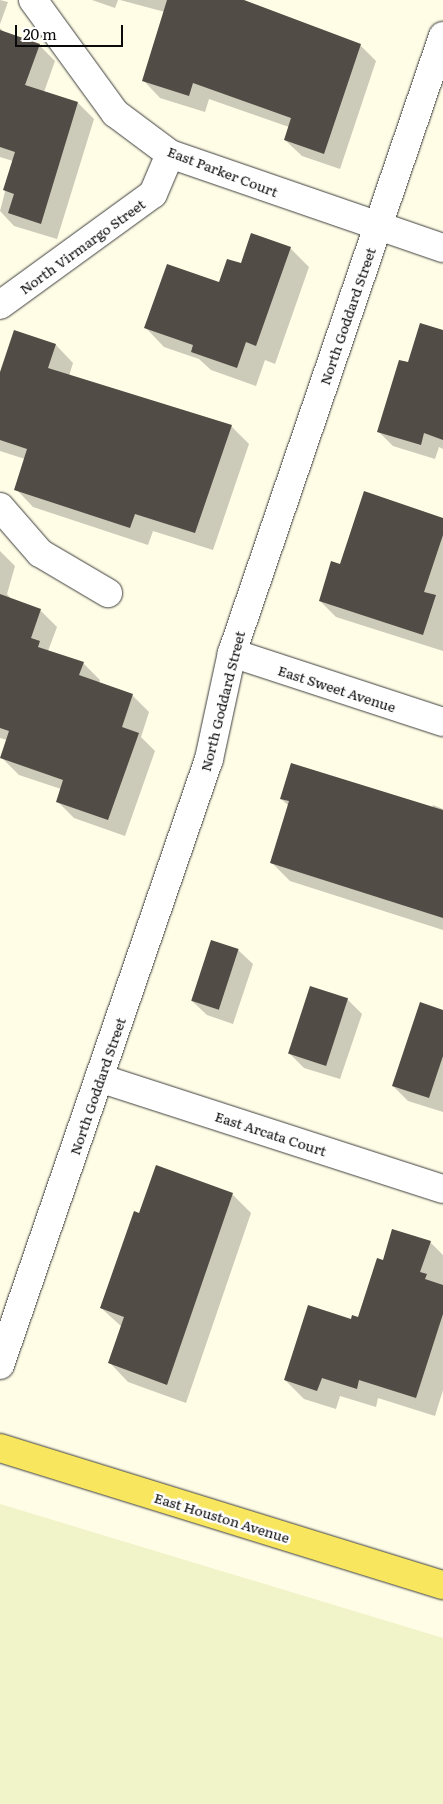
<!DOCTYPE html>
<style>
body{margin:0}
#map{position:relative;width:443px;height:1804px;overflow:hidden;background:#fffde6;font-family:Literata,serif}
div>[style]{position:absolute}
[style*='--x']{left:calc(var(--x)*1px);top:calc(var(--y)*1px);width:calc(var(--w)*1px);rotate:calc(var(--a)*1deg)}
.farmland>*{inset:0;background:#f1f3c8}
.shadow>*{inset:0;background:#0003}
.building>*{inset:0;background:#524c46;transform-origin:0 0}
.roads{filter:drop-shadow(0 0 1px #3d3d3d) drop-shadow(0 0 1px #3d3d3d)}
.minor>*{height:28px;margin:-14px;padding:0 14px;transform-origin:14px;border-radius:14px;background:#fff}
.major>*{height:28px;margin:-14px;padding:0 14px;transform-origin:14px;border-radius:14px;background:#f7e65e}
span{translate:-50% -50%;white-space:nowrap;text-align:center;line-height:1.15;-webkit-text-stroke:5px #fff;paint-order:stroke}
.street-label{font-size:14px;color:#0a0a0a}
.scale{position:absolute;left:15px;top:25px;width:108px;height:22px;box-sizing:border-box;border:2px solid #0a0a0a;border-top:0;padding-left:6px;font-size:15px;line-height:18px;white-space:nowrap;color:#0a0a0a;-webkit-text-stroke:4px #fff;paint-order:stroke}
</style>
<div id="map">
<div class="farmland">
<i style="clip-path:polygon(0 1504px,443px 1638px,443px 1804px,0 1804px)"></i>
</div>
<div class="shadow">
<i style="clip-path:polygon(0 0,8px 2px,0 24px)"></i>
<i style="clip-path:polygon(92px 0,118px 0,115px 8px)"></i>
<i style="clip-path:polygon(120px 0,239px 0,360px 45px,376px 61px,340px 169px,302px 156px,285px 140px,289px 127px,209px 99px,205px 112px,160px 98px,144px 81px,165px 12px)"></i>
<i style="clip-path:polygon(0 28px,6px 34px,39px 45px,55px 61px,44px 92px,78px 103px,94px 119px,57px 239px,14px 226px,0 211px,13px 161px,0 157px)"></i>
<i style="clip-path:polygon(290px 248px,309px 267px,275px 364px,265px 360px,256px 386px,211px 370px,199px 359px,164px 347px,146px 328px,219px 283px)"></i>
<i style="clip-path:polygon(15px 331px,56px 345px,73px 363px,69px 376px,231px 426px,249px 444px,213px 550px,153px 531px,148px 545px,33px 507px,16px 489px,25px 459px,0 451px,0 376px)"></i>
<i style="clip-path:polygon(443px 331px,443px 449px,439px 447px,435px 459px,393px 446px,379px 432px,409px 363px)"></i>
<i style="clip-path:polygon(443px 519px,443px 651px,336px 617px,320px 601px)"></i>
<i style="clip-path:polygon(0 551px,15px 566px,7px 594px,12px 600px,40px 610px,57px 627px,48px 651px,83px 663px,100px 680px,99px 683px,132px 695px,149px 712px,141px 737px,155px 751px,125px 836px,74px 818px,57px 801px,61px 789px,19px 775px,2px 758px,7px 740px,0 738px)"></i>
<i style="clip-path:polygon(281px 799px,432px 808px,433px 805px,443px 809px,443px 930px,290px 881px,271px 862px,289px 806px)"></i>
<i style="clip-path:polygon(238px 950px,253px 964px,233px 1024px,207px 1015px,192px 1001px)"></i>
<i style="clip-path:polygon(347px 999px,362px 1014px,340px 1079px,304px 1068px,289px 1053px)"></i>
<i style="clip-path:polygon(443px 1011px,443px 1112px,408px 1101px,393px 1086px)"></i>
<i style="clip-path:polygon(232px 1194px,251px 1213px,186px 1403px,128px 1382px,110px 1363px,122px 1327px,101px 1308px,140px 1215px)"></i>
<i style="clip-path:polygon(430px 1242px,443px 1255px,443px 1390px,435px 1416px,378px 1398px,376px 1407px,340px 1396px,336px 1409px,304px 1399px,285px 1380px,352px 1321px,359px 1319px,384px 1262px)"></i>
</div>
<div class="building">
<i style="clip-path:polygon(167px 0,244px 0,361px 44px,324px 154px,284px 140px,291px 118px,193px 83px,189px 96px,142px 81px)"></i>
<i style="clip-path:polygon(0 30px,40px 44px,25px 85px,78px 102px,41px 224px,8px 213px,14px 194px,3px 190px,15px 152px,0 147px)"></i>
<i style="clip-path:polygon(251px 233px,291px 247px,256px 346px,246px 342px,237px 368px,191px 352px,193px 345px,144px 328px,167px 264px,219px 282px,227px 259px,241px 263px)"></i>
<i style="clip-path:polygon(420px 323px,443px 330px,443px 440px,424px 433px,421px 445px,377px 432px,399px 360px,408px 362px)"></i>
<i style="clip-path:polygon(14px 330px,56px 344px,48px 368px,232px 425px,195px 533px,135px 514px,130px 528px,14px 490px,27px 449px,0 440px,0 372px)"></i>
<i style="clip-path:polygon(364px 491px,443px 518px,443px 535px,424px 592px,436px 595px,423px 635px,319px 601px,331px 561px,340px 564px)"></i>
<i style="clip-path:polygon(0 594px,41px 609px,31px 638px,40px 641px,38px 647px,84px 662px,79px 675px,133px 694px,122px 727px,139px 733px,108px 820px,56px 802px,63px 780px,0 758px,9px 731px,0 728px)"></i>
<i style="clip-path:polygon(291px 763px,443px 810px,443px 918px,270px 863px,289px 801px,280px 799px)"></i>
<i style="left:211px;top:940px;width:29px;height:64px;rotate:18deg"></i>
<i style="left:310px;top:986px;width:40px;height:71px;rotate:18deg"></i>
<i style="clip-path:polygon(420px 1002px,443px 1010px,443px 1056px,429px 1098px,392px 1086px)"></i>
<i style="clip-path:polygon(156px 1165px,233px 1193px,167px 1385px,108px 1363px,124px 1317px,100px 1308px,134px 1211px,139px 1213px)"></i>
<i style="clip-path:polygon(392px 1229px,431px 1241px,420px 1272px,427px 1274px,425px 1279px,443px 1285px,443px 1314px,416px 1398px,359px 1380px,357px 1389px,322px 1378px,317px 1391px,284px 1380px,308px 1305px,351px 1319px,352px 1315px,358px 1317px,377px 1258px,383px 1260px)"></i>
</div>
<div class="roads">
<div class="minor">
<i style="--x:33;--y:0;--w:140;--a:54"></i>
<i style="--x:115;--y:113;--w:69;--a:36.7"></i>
<i style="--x:170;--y:154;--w:289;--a:19"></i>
<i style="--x:0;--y:305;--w:189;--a:-36"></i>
<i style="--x:153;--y:194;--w:43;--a:-67"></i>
<i style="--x:0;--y:507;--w:61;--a:49"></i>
<i style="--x:40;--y:553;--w:79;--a:30.5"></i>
<i style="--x:232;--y:653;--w:222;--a:18.1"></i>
<i style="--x:99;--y:1078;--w:361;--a:17.9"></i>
<i style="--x:0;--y:1365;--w:641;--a:-70.97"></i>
<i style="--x:209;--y:759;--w:108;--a:-77.8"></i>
<i style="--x:232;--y:653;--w:652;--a:-71.12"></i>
</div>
<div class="major">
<i style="--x:0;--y:1448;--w:464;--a:17.2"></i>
</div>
</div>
<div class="street-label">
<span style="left:223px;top:171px;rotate:21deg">East Parker Court</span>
<span style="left:82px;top:246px;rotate:-36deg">North Virmargo Street</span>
<span style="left:347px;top:316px;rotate:-71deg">North Goddard Street</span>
<span style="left:337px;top:688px;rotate:18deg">East Sweet Avenue</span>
<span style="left:222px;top:701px;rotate:-76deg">North Goddard Street</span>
<span style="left:97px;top:1086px;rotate:-71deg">North Goddard Street</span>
<span style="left:271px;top:1133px;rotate:18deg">East Arcata Court</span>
<span style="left:222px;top:1517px;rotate:17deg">East Houston Avenue</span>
</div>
<div class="scale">20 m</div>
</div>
